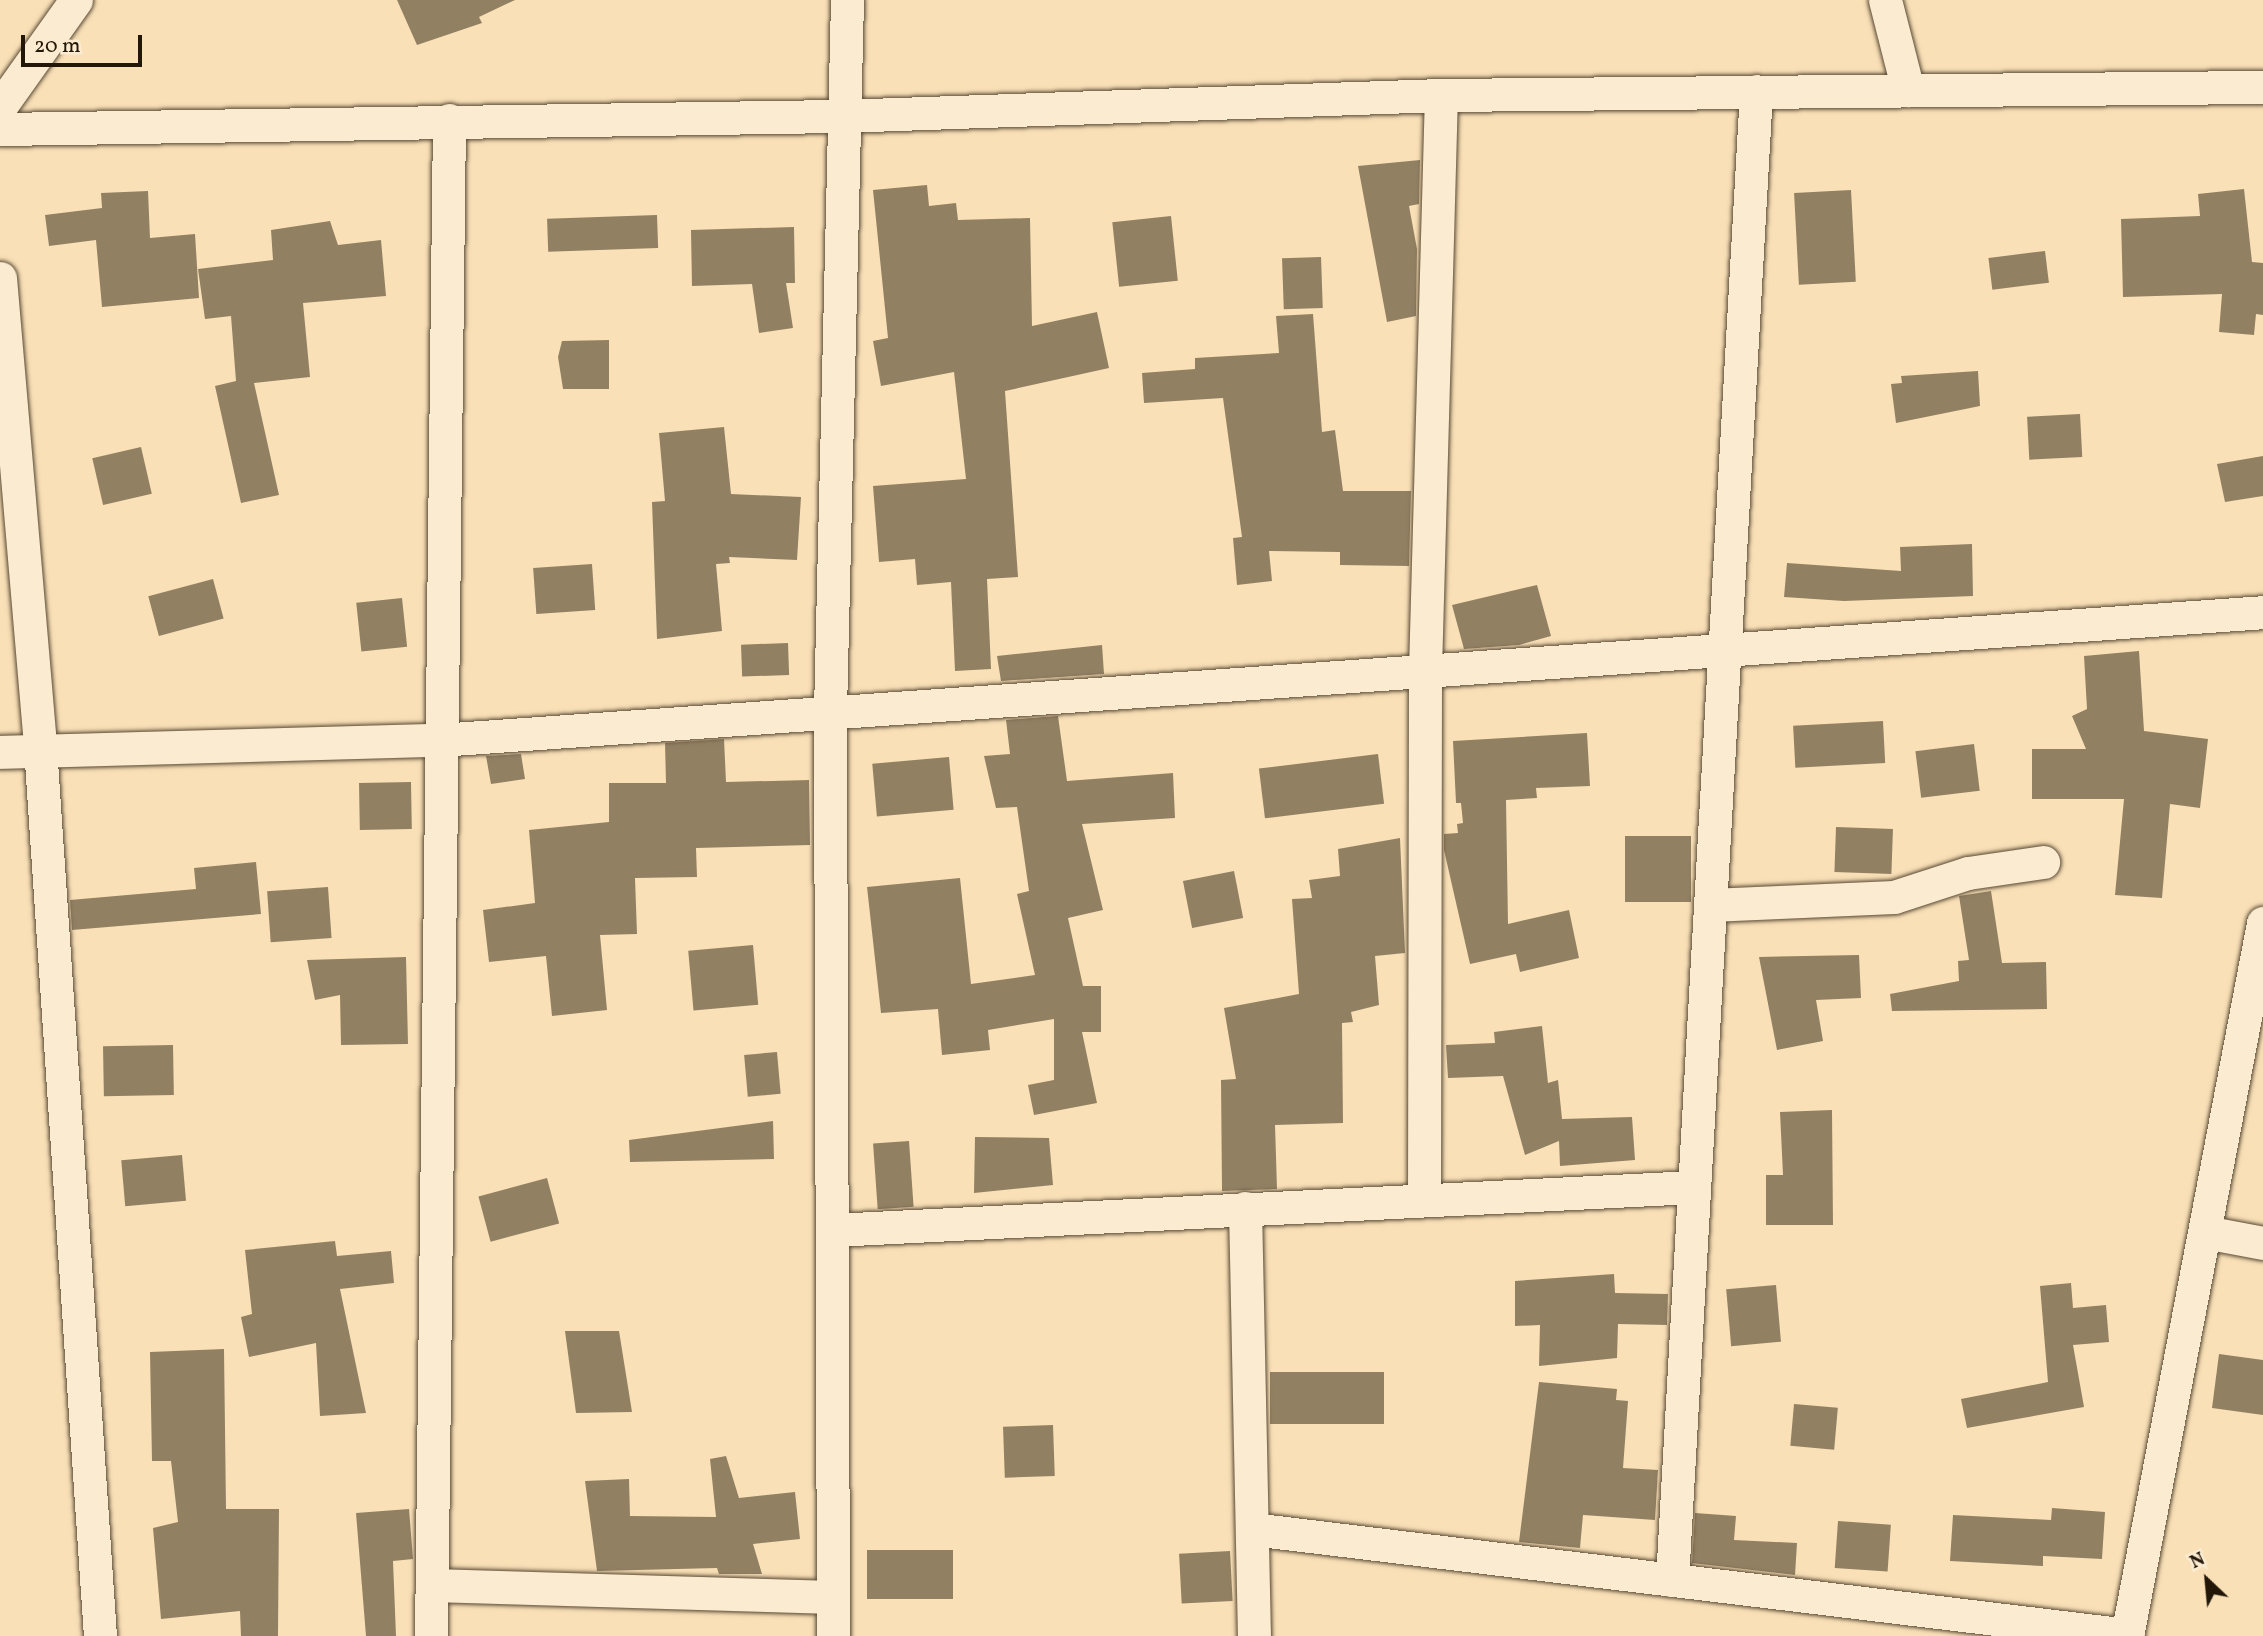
<!DOCTYPE html>
<style>
body{margin:0}
#map{position:relative;width:2263px;height:1636px;overflow:hidden;background:#f9e0b7;font-family:Vollkorn,serif}
div>[style]{position:absolute}
[style*='--x']{left:calc(var(--x)*1px);top:calc(var(--y)*1px);width:calc(var(--w)*1px);rotate:calc(var(--a)*1deg)}
.building>*{inset:0;background:#928063;transform-origin:0 0}
.roads{filter:drop-shadow(0 0 2px #584934) drop-shadow(0 0 2px #584934)}
.street>*{height:33px;margin:-16.5px;padding:0 16.5px;transform-origin:16.5px;border-radius:16.5px;background:#fbebd0}
span{translate:-50% -50%;white-space:nowrap;text-align:center;line-height:1.15;-webkit-text-stroke:5px #fbebd0;paint-order:stroke}
.north{position:absolute;left:2172px;top:1545px;width:70px;height:70px;-webkit-text-stroke:5px #fbebd0;paint-order:stroke;rotate:334deg;font-size:19px;font-weight:700;line-height:28px;text-align:center;color:#221708}
.north::after{content:'';display:block;margin:auto;width:24px;height:32px;background:#221708;clip-path:polygon(50% 0,100% 100%,50% 72%,0 100%)}
.scale{position:absolute;left:21px;top:35px;width:121px;height:32px;box-sizing:border-box;border:4px solid #221708;border-top:0;padding-left:9px;font-size:21px;line-height:24px;white-space:nowrap;color:#221708;-webkit-text-stroke:5px #fbebd0;paint-order:stroke}
</style>
<div id="map">
<div class="building">
<i style="clip-path:polygon(397px 0,515px 0,479px 17px,482px 23px,417px 45px)"></i>
<i style="clip-path:polygon(1420px 160px,1419px 204px,1409px 206px,1417px 249px,1416px 316px,1387px 322px,1358px 166px)"></i>
<i style="clip-path:polygon(927px 185px,929px 206px,956px 203px,958px 220px,1030px 218px,1032px 326px,1097px 312px,1109px 368px,1005px 391px,1018px 577px,987px 579px,991px 669px,955px 671px,951px 582px,917px 585px,915px 559px,879px 562px,873px 486px,966px 479px,954px 372px,881px 386px,873px 341px,888px 338px,873px 190px)"></i>
<i style="clip-path:polygon(2244px 189px,2252px 262px,2263px 263px,2263px 315px,2256px 314px,2254px 335px,2219px 332px,2222px 294px,2123px 297px,2121px 219px,2200px 216px,2198px 194px)"></i>
<i style="left:1851px;top:190px;width:92px;height:57px;rotate:87deg"></i>
<i style="clip-path:polygon(148px 191px,150px 238px,195px 234px,199px 298px,102px 307px,96px 240px,49px 246px,45px 215px,102px 208px,101px 193px)"></i>
<i style="left:657px;top:215px;width:33px;height:110px;rotate:88deg"></i>
<i style="left:1171px;top:216px;width:65px;height:59px;rotate:84deg"></i>
<i style="clip-path:polygon(330px 221px,338px 245px,381px 240px,386px 296px,303px 303px,310px 377px,254px 383px,279px 495px,241px 503px,215px 386px,236px 381px,231px 316px,205px 319px,198px 269px,273px 260px,271px 230px)"></i>
<i style="clip-path:polygon(794px 227px,795px 283px,786px 283px,793px 328px,759px 333px,752px 284px,692px 286px,691px 230px)"></i>
<i style="left:2045px;top:251px;width:32px;height:57px;rotate:83deg"></i>
<i style="left:1321px;top:257px;width:51px;height:39px;rotate:88deg"></i>
<i style="clip-path:polygon(1313px 314px,1322px 432px,1335px 430px,1343px 491px,1411px 491px,1409px 566px,1340px 565px,1340px 552px,1269px 551px,1272px 581px,1237px 585px,1233px 538px,1242px 537px,1223px 398px,1144px 403px,1142px 373px,1195px 369px,1195px 358px,1279px 353px,1276px 316px)"></i>
<i style="clip-path:polygon(609px 340px,609px 389px,563px 389px,558px 357px,562px 341px)"></i>
<i style="clip-path:polygon(1978px 371px,1980px 406px,1896px 423px,1891px 384px,1902px 383px,1901px 376px)"></i>
<i style="left:2080px;top:414px;width:43px;height:53px;rotate:87deg"></i>
<i style="clip-path:polygon(724px 427px,731px 494px,801px 497px,797px 560px,729px 557px,730px 563px,716px 564px,722px 631px,657px 639px,652px 502px,665px 501px,659px 433px)"></i>
<i style="left:141px;top:447px;width:48px;height:50px;rotate:77deg"></i>
<i style="clip-path:polygon(2263px 456px,2263px 496px,2225px 502px,2217px 464px)"></i>
<i style="clip-path:polygon(1972px 544px,1973px 596px,1844px 601px,1784px 597px,1787px 563px,1901px 571px,1900px 547px)"></i>
<i style="left:592px;top:564px;width:46px;height:59px;rotate:86deg"></i>
<i style="left:213px;top:579px;width:41px;height:67px;rotate:75deg"></i>
<i style="clip-path:polygon(1537px 585px,1551px 636px,1519px 645px,1464px 649px,1452px 605px)"></i>
<i style="left:402px;top:598px;width:49px;height:46px;rotate:84deg"></i>
<i style="left:788px;top:643px;width:32px;height:47px;rotate:88deg"></i>
<i style="clip-path:polygon(1102px 645px,1104px 674px,1001px 681px,997px 656px)"></i>
<i style="clip-path:polygon(2139px 651px,2144px 731px,2208px 739px,2200px 808px,2170px 804px,2162px 898px,2115px 895px,2124px 799px,2032px 799px,2032px 749px,2086px 749px,2072px 716px,2087px 709px,2084px 656px)"></i>
<i style="clip-path:polygon(1058px 716px,1067px 781px,1173px 773px,1175px 818px,1082px 824px,1103px 910px,1068px 918px,1083px 986px,1101px 986px,1101px 1032px,1082px 1032px,1097px 1103px,1034px 1115px,1028px 1085px,1054px 1080px,1054px 1019px,988px 1030px,990px 1050px,942px 1055px,938px 1009px,881px 1013px,867px 887px,960px 878px,971px 984px,1035px 975px,1017px 894px,1029px 891px,1017px 807px,996px 808px,984px 756px,1010px 754px,1006px 720px)"></i>
<i style="left:1883px;top:721px;width:42px;height:90px;rotate:87deg"></i>
<i style="clip-path:polygon(1587px 733px,1590px 786px,1536px 788px,1537px 798px,1506px 800px,1508px 924px,1569px 910px,1579px 958px,1520px 972px,1516px 954px,1470px 964px,1444px 850px,1444px 834px,1458px 833px,1457px 824px,1463px 823px,1461px 803px,1456px 803px,1453px 741px)"></i>
<i style="clip-path:polygon(724px 739px,726px 782px,809px 780px,810px 845px,696px 848px,697px 877px,635px 878px,637px 934px,600px 935px,607px 1010px,552px 1016px,546px 956px,489px 962px,483px 910px,535px 903px,529px 830px,609px 822px,609px 783px,666px 783px,665px 743px)"></i>
<i style="left:1974px;top:744px;width:47px;height:59px;rotate:83deg"></i>
<i style="clip-path:polygon(521px 754px,525px 779px,491px 784px,486px 756px)"></i>
<i style="left:1378px;top:754px;width:50px;height:120px;rotate:83deg"></i>
<i style="left:949px;top:757px;width:53px;height:77px;rotate:85deg"></i>
<i style="left:411px;top:782px;width:47px;height:52px;rotate:89deg"></i>
<i style="left:1836px;top:827px;width:57px;height:45px;rotate:2deg"></i>
<i style="left:1691px;top:836px;width:66px;height:66px;rotate:90deg"></i>
<i style="clip-path:polygon(1400px 838px,1405px 953px,1375px 956px,1379px 1005px,1351px 1012px,1353px 1022px,1342px 1023px,1343px 1123px,1275px 1125px,1277px 1189px,1222px 1191px,1221px 1080px,1236px 1079px,1224px 1008px,1299px 994px,1292px 899px,1312px 898px,1309px 880px,1340px 876px,1338px 849px)"></i>
<i style="clip-path:polygon(256px 862px,261px 914px,72px 930px,70px 900px,196px 889px,194px 868px)"></i>
<i style="left:1234px;top:871px;width:48px;height:52px;rotate:79deg"></i>
<i style="left:328px;top:887px;width:51px;height:61px;rotate:86deg"></i>
<i style="clip-path:polygon(1991px 891px,2002px 963px,2046px 962px,2047px 1009px,1892px 1011px,1890px 994px,1959px 981px,1958px 961px,1969px 960px,1959px 896px)"></i>
<i style="left:753px;top:945px;width:60px;height:65px;rotate:85deg"></i>
<i style="clip-path:polygon(1859px 955px,1861px 998px,1816px 1000px,1823px 1041px,1777px 1050px,1759px 957px)"></i>
<i style="clip-path:polygon(406px 957px,408px 1044px,341px 1045px,340px 995px,315px 1000px,307px 960px)"></i>
<i style="clip-path:polygon(1542px 1026px,1548px 1083px,1558px 1080px,1562px 1119px,1632px 1117px,1635px 1160px,1560px 1166px,1559px 1141px,1525px 1155px,1503px 1076px,1448px 1078px,1446px 1045px,1495px 1043px,1494px 1032px)"></i>
<i style="left:173px;top:1045px;width:50px;height:70px;rotate:89deg"></i>
<i style="left:777px;top:1052px;width:42px;height:33px;rotate:85deg"></i>
<i style="clip-path:polygon(1832px 1110px,1833px 1225px,1766px 1225px,1766px 1175px,1783px 1175px,1780px 1112px)"></i>
<i style="clip-path:polygon(773px 1121px,774px 1159px,630px 1162px,629px 1140px)"></i>
<i style="clip-path:polygon(975px 1137px,1049px 1138px,1053px 1185px,974px 1193px)"></i>
<i style="left:909px;top:1141px;width:66px;height:36px;rotate:86deg"></i>
<i style="left:182px;top:1155px;width:46px;height:61px;rotate:85deg"></i>
<i style="left:547px;top:1178px;width:47px;height:71px;rotate:75deg"></i>
<i style="clip-path:polygon(335px 1241px,337px 1256px,391px 1251px,394px 1283px,340px 1289px,366px 1413px,320px 1416px,316px 1343px,249px 1357px,241px 1317px,252px 1314px,245px 1250px)"></i>
<i style="clip-path:polygon(1614px 1274px,1615px 1293px,1668px 1294px,1667px 1325px,1618px 1324px,1617px 1358px,1539px 1366px,1540px 1325px,1515px 1326px,1515px 1281px)"></i>
<i style="clip-path:polygon(2071px 1283px,2073px 1308px,2106px 1305px,2109px 1342px,2073px 1345px,2084px 1407px,1967px 1428px,1961px 1399px,2048px 1382px,2040px 1286px)"></i>
<i style="left:1776px;top:1285px;width:57px;height:50px;rotate:85deg"></i>
<i style="clip-path:polygon(565px 1331px,619px 1331px,632px 1412px,576px 1413px)"></i>
<i style="clip-path:polygon(224px 1349px,226px 1509px,279px 1509px,278px 1636px,241px 1636px,240px 1611px,161px 1619px,153px 1528px,178px 1522px,171px 1461px,152px 1461px,150px 1352px)"></i>
<i style="clip-path:polygon(2219px 1354px,2263px 1360px,2263px 1415px,2212px 1408px)"></i>
<i style="left:1384px;top:1372px;width:52px;height:114px;rotate:90deg"></i>
<i style="clip-path:polygon(1539px 1382px,1617px 1389px,1616px 1400px,1628px 1401px,1623px 1468px,1658px 1470px,1655px 1520px,1583px 1515px,1580px 1548px,1519px 1542px)"></i>
<i style="left:1794px;top:1404px;width:44px;height:42px;rotate:5deg"></i>
<i style="left:1053px;top:1425px;width:51px;height:50px;rotate:88deg"></i>
<i style="clip-path:polygon(726px 1456px,739px 1498px,795px 1492px,800px 1539px,753px 1544px,762px 1574px,719px 1574px,717px 1568px,597px 1571px,585px 1481px,629px 1479px,630px 1516px,716px 1517px,710px 1459px)"></i>
<i style="clip-path:polygon(2052px 1508px,2105px 1512px,2102px 1559px,2043px 1556px,2043px 1566px,1950px 1561px,1953px 1515px,2051px 1520px)"></i>
<i style="clip-path:polygon(409px 1509px,413px 1559px,393px 1561px,396px 1636px,366px 1636px,356px 1513px)"></i>
<i style="clip-path:polygon(1695px 1513px,1736px 1516px,1734px 1540px,1797px 1543px,1795px 1575px,1692px 1563px)"></i>
<i style="left:1838px;top:1521px;width:53px;height:47px;rotate:4deg"></i>
<i style="left:867px;top:1550px;width:86px;height:49px"></i>
<i style="left:1230px;top:1551px;width:50px;height:51px;rotate:87deg"></i>
</div>
<div class="roads">
<div class="street">
<i style="--x:1885;--y:0;--w:93;--a:75.7"></i>
<i style="--x:0;--y:107;--w:131;--a:-54.6"></i>
<i style="--x:0;--y:129;--w:840;--a:-0.89"></i>
<i style="--x:840;--y:116;--w:601;--a:-2"></i>
<i style="--x:1441;--y:95;--w:822;--a:-0.56"></i>
<i style="--x:0;--y:278;--w:471;--a:85.1"></i>
<i style="--x:40;--y:747;--w:891;--a:86.14"></i>
<i style="--x:0;--y:752;--w:439;--a:-1.6"></i>
<i style="--x:439;--y:740;--w:1828;--a:-4.01"></i>
<i style="--x:1710;--y:905;--w:184;--a:-2.5"></i>
<i style="--x:1894;--y:897;--w:78;--a:-18"></i>
<i style="--x:1968;--y:873;--w:76;--a:-8.3"></i>
<i style="--x:1424;--y:1200;--w:530;--a:-89.89"></i>
<i style="--x:1425;--y:670;--w:575;--a:-88.41"></i>
<i style="--x:1245;--y:1208;--w:428;--a:88.8"></i>
<i style="--x:833;--y:1230;--w:862;--a:-2.86"></i>
<i style="--x:2205;--y:1232;--w:59;--a:10.7"></i>
<i style="--x:1252;--y:1529;--w:882;--a:6.9"></i>
<i style="--x:1672;--y:1580;--w:1491;--a:-86.77"></i>
<i style="--x:432;--y:1585;--w:401;--a:1.7"></i>
<i style="--x:431;--y:1636;--w:1516;--a:-89.32"></i>
<i style="--x:833;--y:1636;--w:925;--a:-90.19"></i>
<i style="--x:830;--y:711;--w:711;--a:-88.63"></i>
<i style="--x:2127;--y:1636;--w:726;--a:-79.2"></i>
</div>
</div>
<div class="north">N</div>
<div class="scale">20 m</div>
</div>
